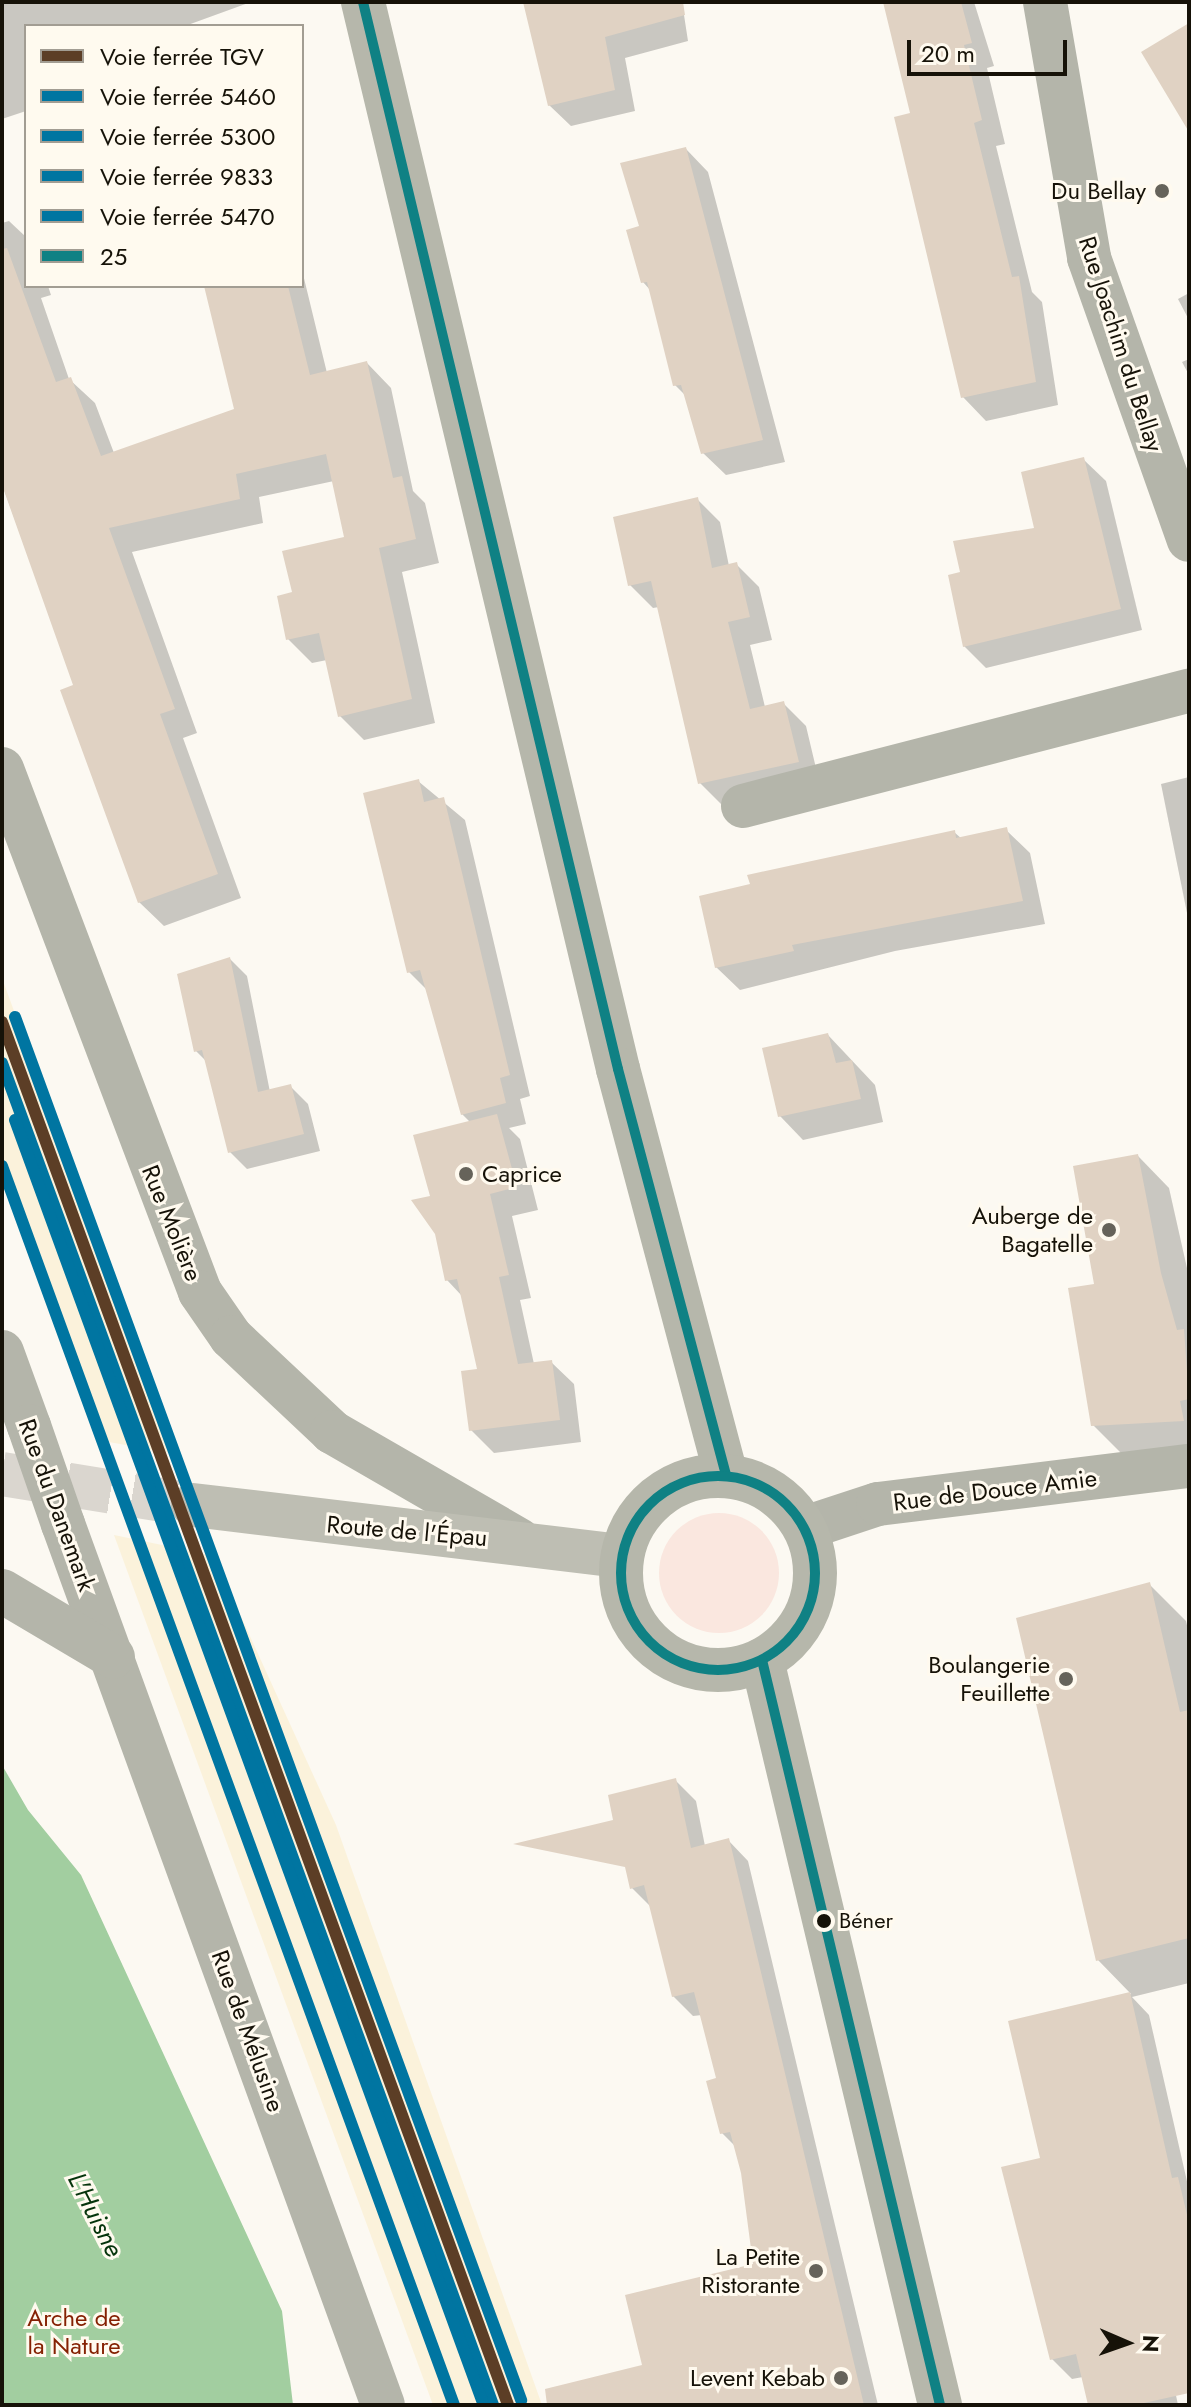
<!DOCTYPE html>
<meta charset="utf-8">
<style>
body{margin:0}
#map{position:relative;width:1191px;height:2407px;overflow:hidden;background:#fcf9f2;font-family:Jost,sans-serif}
div>[style]{position:absolute}
[style*='--x']{left:calc(var(--x)*1px);top:calc(var(--y)*1px);width:calc(var(--w)*1px);rotate:calc(var(--a)*1deg)}
.built>*{inset:0;background:#fbf2db}
.green>*{inset:0;background:#fae7df}
.round{border-radius:50%}
.water>*{inset:0;background:#a2cea0}
.shadow>*{inset:0;background:#0003}
.building>*{inset:0;background:#e0d2c3}
.secondary-tunnel>*{height:44px;margin-top:-22px;transform-origin:0;background:repeating-linear-gradient(90deg,#dad6cf 0 44px,transparent 0 66px)}
.street>*{height:44px;margin:-22px;padding:0 22px;transform-origin:22px;border-radius:22px;background:#b4b5aa}
.secondary>*{height:44px;margin:-22px;padding:0 22px;transform-origin:22px;border-radius:22px;background:#bebeb3}
.primary>*{height:44px;margin:-22px;padding:0 22px;transform-origin:22px;border-radius:22px;background:#b6b7ab}
.primary>.ring{margin:-22px;padding:0;box-sizing:content-box;background:none;border:44px solid #b6b7ab;border-radius:50%}
.street-bridge>*{height:44px;margin:-22px;padding:0 22px;transform-origin:22px;border-radius:22px;background:#b4b5aa}
.bus-1>*{height:10px;margin:-5px;padding:0 5px;transform-origin:5px;border-radius:5px;background:#0f8184}
.bus-1>.ring{margin:-5px;padding:0;box-sizing:content-box;background:none;border:10px solid #0f8184;border-radius:50%}
.rail-1>*{height:12px;margin:-6px;padding:0 6px;transform-origin:6px;border-radius:6px;background:#5c3e26}
.rail-2>*{height:12px;margin:-6px;padding:0 6px;transform-origin:6px;border-radius:6px;background:#0075a1}
.rail-3>*{height:12px;margin:-6px;padding:0 6px;transform-origin:6px;border-radius:6px;background:#0075a1}
.rail-4>*{height:12px;margin:-6px;padding:0 6px;transform-origin:6px;border-radius:6px;background:#0075a1}
.rail-5>*{height:12px;margin:-6px;padding:0 6px;transform-origin:6px;border-radius:6px;background:#0075a1}
.dots>*{width:22px;height:22px;translate:-50% -50%;box-sizing:border-box;border:4px solid #fffaef;border-radius:50%}
span{translate:-50% -50%;white-space:nowrap;text-align:center;line-height:1.15;-webkit-text-stroke:6px #fffaef;paint-order:stroke}
.bus-label{font-size:22px;color:#161208}
.left{translate:0 -50%;text-align:left}
.poi-label{font-size:24px;color:#161208}
.right{translate:-100% -50%;text-align:right}
.street-label{font-size:24px;color:#161208}
.park-label{font-size:24px;color:#852103}
.water-label{font-size:26px;color:#05340b;font-style:italic}
.frame{position:absolute;inset:0;border:4px solid #161208;pointer-events:none}
.legend{position:absolute;left:24px;top:24px;width:280px;height:264px;box-sizing:border-box;background:#fffaef;border:2px solid #a29d93;margin:0;padding:10px 14px;list-style:none;font-size:24px;color:#161208}
.legend li{display:flex;align-items:center;gap:16px;height:40px}
.legend b{width:40px;border:2px solid #a29d93}
.north{position:absolute;left:1087px;top:2303px;width:80px;height:80px;-webkit-text-stroke:6px #fffaef;paint-order:stroke;rotate:92deg;font-size:22px;font-weight:700;line-height:32px;text-align:center;color:#161208}
.north::after{content:'';display:block;margin:auto;width:28px;height:36px;background:#161208;clip-path:polygon(50% 0,100% 100%,50% 72%,0 100%)}
.scale{position:absolute;left:907px;top:40px;width:160px;height:36px;box-sizing:border-box;border:4px solid #161208;border-top:0;padding-left:10px;font-size:24px;line-height:28px;white-space:nowrap;color:#161208;-webkit-text-stroke:6px #fffaef;paint-order:stroke}
</style>
<div id="map">
<div class="built">
<i style="clip-path:polygon(2px 978px,175px 1454px,98px 1440px,2px 1175px)"></i>
<i style="clip-path:polygon(114px 1535px,210px 1555px,218px 1566px,336px 1825px,542px 2405px,433px 2405px)"></i>
</div>
<div class="green">
<i class="round" style="left:659px;top:1513px;width:120px;height:120px"></i>
</div>
<div class="water">
<i style="clip-path:polygon(2px 1765px,28px 1810px,81px 1875px,282px 2311px,293px 2405px,2px 2405px)"></i>
</div>
<div class="shadow">
<i style="clip-path:polygon(2px 2px,251px 2px,185px 26px,26px 26px,26px 111px,2px 119px)"></i>
<i style="clip-path:polygon(525px 2px,682px 2px,688px 41px,625px 58px,635px 111px,571px 126px,549px 105px)"></i>
<i style="clip-path:polygon(885px 2px,974px 2px,994px 66px,987px 68px,1005px 144px,996px 146px,1032px 292px,1042px 302px,1058px 405px,986px 421px,963px 397px,913px 114px)"></i>
<i style="clip-path:polygon(686px 149px,708px 172px,785px 462px,726px 475px,703px 453px,687px 397px,675px 385px,651px 291px,643px 282px,641px 227px)"></i>
<i style="clip-path:polygon(9px 221px,26px 237px,26px 286px,48px 286px,51px 295px,41px 298px,69px 379px,95px 403px,114px 453px,236px 410px,206px 286px,302px 286px,302px 270px,327px 373px,367px 363px,391px 388px,413px 491px,425px 503px,439px 563px,402px 572px,435px 723px,364px 740px,340px 716px,327px 660px,312px 663px,288px 639px,294px 594px,347px 538px,334px 481px,259px 497px,263px 523px,132px 552px,197px 733px,183px 738px,241px 898px,164px 926px,139px 902px,75px 686px,2px 484px,2px 223px)"></i>
<i style="clip-path:polygon(1189px 293px,1189px 320px,1178px 299px)"></i>
<i style="clip-path:polygon(1189px 359px,1189px 375px,1182px 362px)"></i>
<i style="clip-path:polygon(1084px 460px,1106px 481px,1142px 630px,986px 668px,964px 646px)"></i>
<i style="clip-path:polygon(697px 499px,720px 522px,729px 566px,736px 564px,759px 587px,772px 640px,750px 645px,765px 707px,783px 703px,806px 726px,820px 785px,723px 806px,700px 783px,659px 607px,653px 608px,630px 585px)"></i>
<i style="clip-path:polygon(1189px 777px,1189px 923px,1161px 784px)"></i>
<i style="clip-path:polygon(418px 781px,465px 820px,530px 1096px,520px 1099px,526px 1124px,509px 1128px,520px 1139px,538px 1210px,512px 1216px,531px 1298px,520px 1300px,534px 1364px,551px 1362px,574px 1384px,581px 1442px,494px 1453px,471px 1430px,479px 1371px,462px 1296px,447px 1280px,433px 1197px,471px 1123px,462px 1114px,427px 990px,409px 972px)"></i>
<i style="clip-path:polygon(1006px 830px,1030px 853px,1045px 924px,895px 951px,740px 990px,716px 967px,954px 832px,962px 839px)"></i>
<i style="clip-path:polygon(230px 959px,247px 976px,270px 1092px,291px 1087px,308px 1104px,320px 1151px,247px 1169px,230px 1152px,208px 1063px,196px 1051px)"></i>
<i style="clip-path:polygon(828px 1035px,875px 1085px,883px 1122px,803px 1140px,780px 1116px)"></i>
<i style="clip-path:polygon(1138px 1156px,1169px 1188px,1189px 1277px,1189px 1452px,1125px 1457px,1093px 1425px,1096px 1285px)"></i>
<i style="clip-path:polygon(1149px 1584px,1186px 1621px,1189px 1634px,1189px 1983px,1132px 1997px,1149px 2015px,1189px 2190px,1189px 2316px,1161px 2323px,1178px 2405px,1090px 2405px,1083px 2377px,1072px 2379px,1052px 2359px,1042px 2159px,1010px 2022px,1131px 1994px,1098px 1960px)"></i>
<i style="clip-path:polygon(676px 1781px,696px 1801px,705px 1846px,728px 1840px,748px 1861px,878px 2405px,610px 2405px,755px 2265px,743px 2172px,737px 2148px,722px 2133px,718px 2079px,702px 2015px,693px 2016px,673px 1996px,652px 1908px,632px 1888px)"></i>
</div>
<div class="building">
<i style="clip-path:polygon(523px 2px,683px 2px,685px 15px,605px 37px,615px 90px,548px 106px)"></i>
<i style="clip-path:polygon(883px 2px,961px 2px,972px 43px,964px 45px,982px 120px,974px 123px,1012px 277px,1019px 276px,1036px 382px,961px 398px,894px 117px,910px 113px)"></i>
<i style="clip-path:polygon(1189px 23px,1189px 132px,1141px 52px)"></i>
<i style="clip-path:polygon(686px 147px,763px 440px,701px 454px,681px 385px,673px 386px,647px 282px,641px 283px,626px 230px,639px 226px,620px 163px)"></i>
<i style="clip-path:polygon(7px 248px,56px 382px,71px 377px,101px 456px,234px 409px,204px 286px,288px 286px,310px 375px,367px 361px,393px 478px,402px 476px,416px 539px,379px 548px,412px 699px,338px 717px,319px 633px,286px 640px,277px 596px,292px 592px,282px 551px,344px 537px,326px 454px,236px 474px,240px 499px,109px 528px,175px 709px,160px 714px,218px 874px,138px 903px,60px 690px,73px 685px,2px 485px,2px 249px)"></i>
<i style="clip-path:polygon(1084px 457px,1121px 609px,963px 647px,948px 575px,960px 572px,953px 541px,1034px 528px,1021px 472px)"></i>
<i style="clip-path:polygon(698px 497px,712px 568px,737px 562px,750px 617px,728px 622px,750px 709px,784px 701px,799px 762px,698px 784px,651px 581px,628px 586px,613px 517px)"></i>
<i style="clip-path:polygon(419px 779px,424px 802px,444px 797px,510px 1075px,500px 1078px,506px 1103px,461px 1115px,420px 970px,407px 973px,363px 793px)"></i>
<i style="clip-path:polygon(1007px 827px,1023px 901px,792px 945px,794px 951px,715px 968px,699px 896px,750px 884px,747px 875px,955px 830px,956px 838px)"></i>
<i style="clip-path:polygon(230px 957px,258px 1092px,291px 1084px,304px 1134px,228px 1153px,202px 1050px,194px 1052px,177px 974px)"></i>
<i style="clip-path:polygon(828px 1033px,836px 1063px,852px 1060px,861px 1099px,778px 1117px,762px 1048px)"></i>
<i style="clip-path:polygon(497px 1114px,517px 1187px,490px 1194px,509px 1275px,499px 1277px,518px 1364px,552px 1360px,560px 1420px,469px 1431px,461px 1371px,477px 1369px,457px 1279px,445px 1281px,435px 1234px,411px 1200px,430px 1196px,413px 1135px)"></i>
<i style="clip-path:polygon(1138px 1154px,1161px 1273px,1177px 1330px,1184px 1329px,1189px 1399px,1180px 1401px,1184px 1421px,1091px 1426px,1068px 1288px,1094px 1284px,1073px 1166px)"></i>
<i style="clip-path:polygon(1150px 1582px,1180px 1712px,1189px 1710px,1189px 1938px,1096px 1961px,1016px 1618px)"></i>
<i style="clip-path:polygon(676px 1778px,691px 1848px,729px 1838px,864px 2405px,547px 2405px,545px 2389px,642px 2365px,625px 2295px,753px 2264px,741px 2173px,730px 2132px,720px 2134px,706px 2081px,716px 2078px,694px 1992px,672px 1997px,644px 1885px,630px 1889px,625px 1867px,513px 1844px,613px 1820px,608px 1795px)"></i>
<i style="clip-path:polygon(1130px 1992px,1172px 2178px,1178px 2177px,1189px 2223px,1189px 2393px,1135px 2405px,1088px 2405px,1076px 2354px,1050px 2360px,1001px 2167px,1040px 2158px,1008px 2021px)"></i>
</div>
<div class="secondary-tunnel">
<i style="--x:2;--y:1474;--w:193;--a:9.2"></i>
</div>
<div class="street">
<i style="--x:1045;--y:2;--w:260;--a:80.2"></i>
<i style="--x:1089;--y:258;--w:299;--a:70.5"></i>
<i style="--x:2;--y:769;--w:559;--a:69.26"></i>
<i style="--x:200;--y:1292;--w:55;--a:55.4"></i>
<i style="--x:231;--y:1337;--w:139;--a:43.2"></i>
<i style="--x:332;--y:1432;--w:216;--a:30"></i>
<i style="--x:743;--y:806;--w:461;--a:-14.5"></i>
<i style="--x:2;--y:1352;--w:79;--a:70"></i>
<i style="--x:63;--y:1524;--w:937;--a:70.04"></i>
<i style="--x:805;--y:1528;--w:77;--a:-18.2"></i>
<i style="--x:878;--y:1504;--w:313;--a:-7"></i>
<i style="--x:2;--y:1591;--w:129;--a:30.7"></i>
</div>
<div class="secondary">
<i style="--x:193;--y:1505;--w:431;--a:6.8"></i>
</div>
<div class="primary">
<i style="--x:363;--y:2;--w:1097;--a:76.56"></i>
<i style="--x:618;--y:1069;--w:420;--a:75.1"></i>
<i class="ring" style="left:621px;top:1476px;width:150px;height:150px"></i>
<i style="--x:762;--y:1660;--w:766;--a:76.56"></i>
</div>
<div class="street-bridge">
<i style="--x:29;--y:1426;--w:104;--a:70.9"></i>
</div>
<div class="bus-1">
<i style="--x:363;--y:2;--w:1097;--a:76.56"></i>
<i style="--x:618;--y:1069;--w:420;--a:75.1"></i>
<i class="ring" style="left:621px;top:1476px;width:184px;height:184px"></i>
<i style="--x:762;--y:1660;--w:766;--a:76.56"></i>
</div>
<div class="rail-1">
<i style="--x:2;--y:1022;--w:1473;--a:69.9"></i>
</div>
<div class="rail-2">
<i style="--x:2;--y:1063;--w:1429;--a:69.9"></i>
</div>
<div class="rail-3">
<i style="--x:15;--y:1017;--w:1473;--a:69.9"></i>
</div>
<div class="rail-4">
<i style="--x:2;--y:1166;--w:1319;--a:69.96"></i>
</div>
<div class="rail-5">
<i style="--x:15;--y:1120;--w:1363;--a:69.96"></i>
</div>
<div class="dots">
<i style="left:1162px;top:191px;background:#66635a"></i>
<i style="left:466px;top:1174px;background:#66635a"></i>
<i style="left:1109px;top:1230px;background:#66635a"></i>
<i style="left:1066px;top:1679px;background:#66635a"></i>
<i style="left:824px;top:1921px;background:#161208"></i>
<i style="left:816px;top:2271px;background:#66635a"></i>
<i style="left:841px;top:2378px;background:#66635a"></i>
</div>
<div class="bus-label">
<span class="left" style="left:839px;top:1921px">Béner</span>
</div>
<div class="poi-label">
<span class="right" style="left:1146px;top:191px">Du Bellay</span>
<span class="left" style="left:482px;top:1174px">Caprice</span>
<span class="right" style="left:1093px;top:1230px">Auberge de<br>Bagatelle</span>
<span class="right" style="left:1050px;top:1679px">Boulangerie<br>Feuillette</span>
<span class="right" style="left:800px;top:2271px">La Petite<br>Ristorante</span>
<span class="right" style="left:825px;top:2378px">Levent Kebab</span>
</div>
<div class="street-label">
<span style="left:1121px;top:344px;rotate:72deg">Rue Joachim du Bellay</span>
<span style="left:172px;top:1223px;rotate:68deg">Rue Molière</span>
<span style="left:995px;top:1490px;rotate:-7deg">Rue de Douce Amie</span>
<span style="left:57px;top:1505px;rotate:70deg">Rue du Danemark</span>
<span style="left:407px;top:1531px;rotate:5deg">Route de l'Épau</span>
<span style="left:248px;top:2031px;rotate:70deg">Rue de Mélusine</span>
</div>
<div class="park-label">
<span style="left:74px;top:2332px">Arche de<br>la Nature</span>
</div>
<div class="water-label">
<span style="left:95px;top:2215px;rotate:63deg">L'Huisne</span>
</div>
<div class="frame"></div>
<ul class="legend">
<li><b style="height:10px;background:#5c3e26"></b>Voie ferrée TGV</li>
<li><b style="height:10px;background:#0075a1"></b>Voie ferrée 5460</li>
<li><b style="height:10px;background:#0075a1"></b>Voie ferrée 5300</li>
<li><b style="height:10px;background:#0075a1"></b>Voie ferrée 9833</li>
<li><b style="height:10px;background:#0075a1"></b>Voie ferrée 5470</li>
<li><b style="height:10px;background:#0f8184"></b>25</li>
</ul>
<div class="north">N</div>
<div class="scale">20 m</div>
</div>
